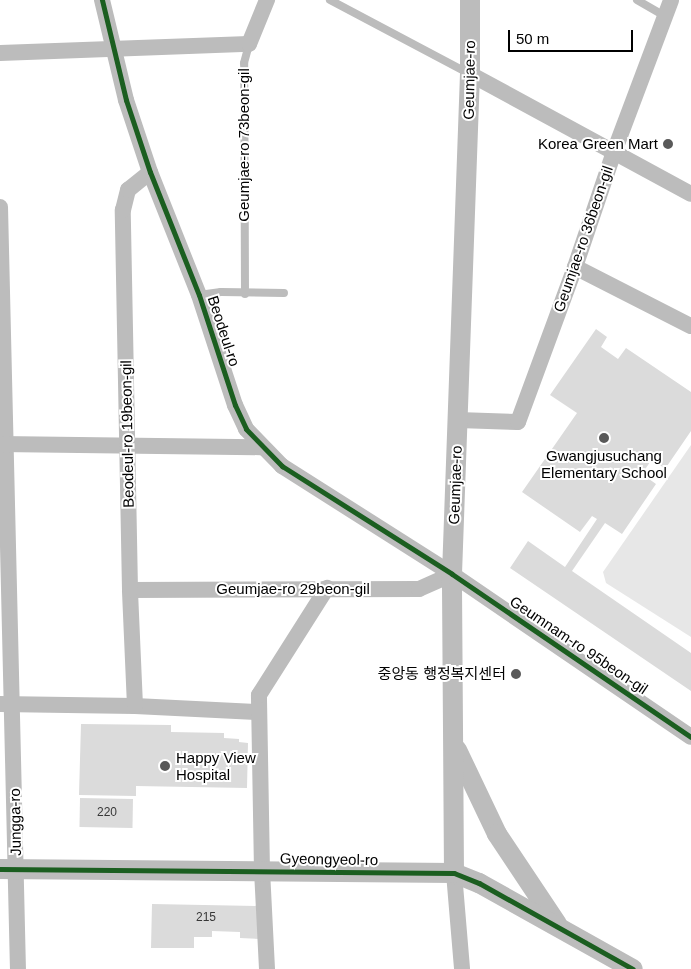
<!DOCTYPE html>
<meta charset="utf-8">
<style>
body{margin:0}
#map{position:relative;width:691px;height:969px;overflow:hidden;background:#fff;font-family:Arial,"Noto Sans KR",sans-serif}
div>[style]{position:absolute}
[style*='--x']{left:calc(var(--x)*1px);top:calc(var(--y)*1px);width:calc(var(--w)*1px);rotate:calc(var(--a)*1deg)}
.green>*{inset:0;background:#e7e7e7}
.building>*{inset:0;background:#dbdbdb;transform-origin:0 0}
.service>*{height:8px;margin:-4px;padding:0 4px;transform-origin:4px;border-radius:4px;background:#bcbcbc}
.minor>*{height:16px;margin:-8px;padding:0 8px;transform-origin:8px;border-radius:8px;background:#bcbcbc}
.tertiary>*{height:20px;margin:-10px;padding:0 10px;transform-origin:10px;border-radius:10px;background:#bcbcbc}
.cycleway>*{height:5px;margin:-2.5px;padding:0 2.5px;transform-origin:2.5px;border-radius:2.5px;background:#1b5e20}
.dots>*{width:14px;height:14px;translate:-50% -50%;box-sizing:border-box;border:2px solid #fff;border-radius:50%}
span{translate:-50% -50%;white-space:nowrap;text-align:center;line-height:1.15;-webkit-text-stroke:4px #fff;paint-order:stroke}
.number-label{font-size:12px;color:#373737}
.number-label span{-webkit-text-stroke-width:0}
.street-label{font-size:15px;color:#000}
.poi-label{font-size:15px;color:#000}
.right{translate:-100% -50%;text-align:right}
.left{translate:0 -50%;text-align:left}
.scale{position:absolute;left:508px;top:30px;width:125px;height:22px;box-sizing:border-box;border:2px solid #000;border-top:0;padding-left:6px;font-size:15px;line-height:18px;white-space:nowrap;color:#000;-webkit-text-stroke:4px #fff;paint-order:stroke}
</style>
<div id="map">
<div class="green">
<i style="clip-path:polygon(691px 445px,691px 637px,606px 583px,603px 572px)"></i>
</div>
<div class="building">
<i style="clip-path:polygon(596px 329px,607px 337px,601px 347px,618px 359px,626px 348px,691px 392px,691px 431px,665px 469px,652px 459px,642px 474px,656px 484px,622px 534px,605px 523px,572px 571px,691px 653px,691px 691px,510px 568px,528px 541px,565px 567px,597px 519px,592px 516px,580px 532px,522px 492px,577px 413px,550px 395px)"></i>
<i style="clip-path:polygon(81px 724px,171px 725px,171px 732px,224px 733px,224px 738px,239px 739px,239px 742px,248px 743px,247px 788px,136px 786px,136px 796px,79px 795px)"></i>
<i style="left:80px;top:798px;width:53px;height:29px;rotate:1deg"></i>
<i style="clip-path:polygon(152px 904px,261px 906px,260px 939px,240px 938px,240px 932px,212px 931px,212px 937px,194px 937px,194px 948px,151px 948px)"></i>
</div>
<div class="service">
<i style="--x:330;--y:0;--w:156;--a:27.9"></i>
<i style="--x:637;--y:0;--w:34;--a:30"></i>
<i style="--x:245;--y:294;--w:231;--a:-90.2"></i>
<i style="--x:244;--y:63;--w:20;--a:-75"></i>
<i style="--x:199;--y:295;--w:22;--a:-8"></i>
<i style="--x:221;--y:292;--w:63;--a:0.9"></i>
</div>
<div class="minor">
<i style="--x:102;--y:0;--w:103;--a:76.5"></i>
<i style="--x:126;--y:100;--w:76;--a:71.6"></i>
<i style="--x:150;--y:172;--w:132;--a:68.3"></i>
<i style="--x:199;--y:295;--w:116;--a:71.9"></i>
<i style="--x:235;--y:405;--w:26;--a:65"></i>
<i style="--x:246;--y:429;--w:52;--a:45.8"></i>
<i style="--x:282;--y:466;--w:201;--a:32.4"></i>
<i style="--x:452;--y:574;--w:289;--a:34.3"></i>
<i style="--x:0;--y:53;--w:249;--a:-2.1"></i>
<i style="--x:249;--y:44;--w:48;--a:-67.8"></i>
<i style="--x:470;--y:74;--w:251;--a:28.5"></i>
<i style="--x:0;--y:207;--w:762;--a:88.65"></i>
<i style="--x:575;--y:267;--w:130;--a:27"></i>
<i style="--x:458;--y:420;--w:60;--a:1.9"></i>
<i style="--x:518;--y:422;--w:165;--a:-69.8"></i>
<i style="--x:575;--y:267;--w:121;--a:-71.3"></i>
<i style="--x:614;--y:152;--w:162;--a:-69.4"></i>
<i style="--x:0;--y:444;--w:261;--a:0.7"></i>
<i style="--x:130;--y:590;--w:289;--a:-0.2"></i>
<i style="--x:419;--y:589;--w:36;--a:-24"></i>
<i style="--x:0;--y:704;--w:135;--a:0.8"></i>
<i style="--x:135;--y:706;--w:124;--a:2.8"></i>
<i style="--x:135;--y:706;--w:116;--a:-92.5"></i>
<i style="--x:130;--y:590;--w:380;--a:-91.1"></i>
<i style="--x:123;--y:210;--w:21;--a:-76"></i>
<i style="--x:128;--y:190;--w:28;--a:-39"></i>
<i style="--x:454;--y:873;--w:96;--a:85.2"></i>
<i style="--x:267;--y:969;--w:98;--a:-92.9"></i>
<i style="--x:262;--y:871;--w:176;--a:-91"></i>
<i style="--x:259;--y:695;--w:127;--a:-57.6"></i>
</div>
<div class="tertiary">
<i style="--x:457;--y:750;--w:93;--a:64.5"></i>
<i style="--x:497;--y:834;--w:108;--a:56.3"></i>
<i style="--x:0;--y:869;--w:454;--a:0.5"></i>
<i style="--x:454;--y:873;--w:27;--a:22"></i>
<i style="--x:479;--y:883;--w:176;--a:29.2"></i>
<i style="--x:454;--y:873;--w:299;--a:-90.4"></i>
<i style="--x:452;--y:574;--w:500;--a:-87.94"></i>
<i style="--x:470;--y:74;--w:74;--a:-90"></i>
</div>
<div class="cycleway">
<i style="--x:102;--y:0;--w:103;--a:76.5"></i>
<i style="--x:126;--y:100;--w:76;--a:71.6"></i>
<i style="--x:150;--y:172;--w:132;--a:68.3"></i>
<i style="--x:199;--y:295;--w:116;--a:71.9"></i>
<i style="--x:235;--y:405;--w:26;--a:65"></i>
<i style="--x:246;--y:429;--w:52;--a:45.8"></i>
<i style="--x:282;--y:466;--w:201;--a:32.4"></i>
<i style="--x:452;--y:574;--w:289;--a:34.3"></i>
<i style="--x:0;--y:869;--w:454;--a:0.5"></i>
<i style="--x:454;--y:873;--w:27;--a:22"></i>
<i style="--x:479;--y:883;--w:176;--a:29.2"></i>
</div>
<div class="dots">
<i style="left:668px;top:144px;background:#595959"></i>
<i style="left:604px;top:438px;background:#595959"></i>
<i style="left:516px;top:674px;background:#595959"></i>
<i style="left:165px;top:766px;background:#595959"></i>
</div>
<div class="number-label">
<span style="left:107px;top:813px">220</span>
<span style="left:206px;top:918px">215</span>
</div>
<div class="street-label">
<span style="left:469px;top:80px;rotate:-89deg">Geumjae-ro</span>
<span style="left:244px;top:145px;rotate:-90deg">Geumjae-ro 73beon-gil</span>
<span style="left:583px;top:239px;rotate:-71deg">Geumjae-ro 36beon-gil</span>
<span style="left:224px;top:331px;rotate:72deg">Beodeul-ro</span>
<span style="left:127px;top:434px;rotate:-91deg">Beodeul-ro 19beon-gil</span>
<span style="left:455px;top:485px;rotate:-88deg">Geumjae-ro</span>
<span style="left:293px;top:589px">Geumjae-ro 29beon-gil</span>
<span style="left:579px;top:645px;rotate:34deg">Geumnam-ro 95beon-gil</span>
<span style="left:15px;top:822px;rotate:-91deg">Jungga-ro</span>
<span style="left:329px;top:859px;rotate:1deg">Gyeongyeol-ro</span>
</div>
<div class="poi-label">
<span class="right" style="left:658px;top:144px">Korea Green Mart</span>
<span style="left:604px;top:464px">Gwangjusuchang<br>Elementary School</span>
<span class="right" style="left:506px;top:674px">중앙동 행정복지센터</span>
<span class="left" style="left:176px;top:766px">Happy View<br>Hospital</span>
</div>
<div class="scale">50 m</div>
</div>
